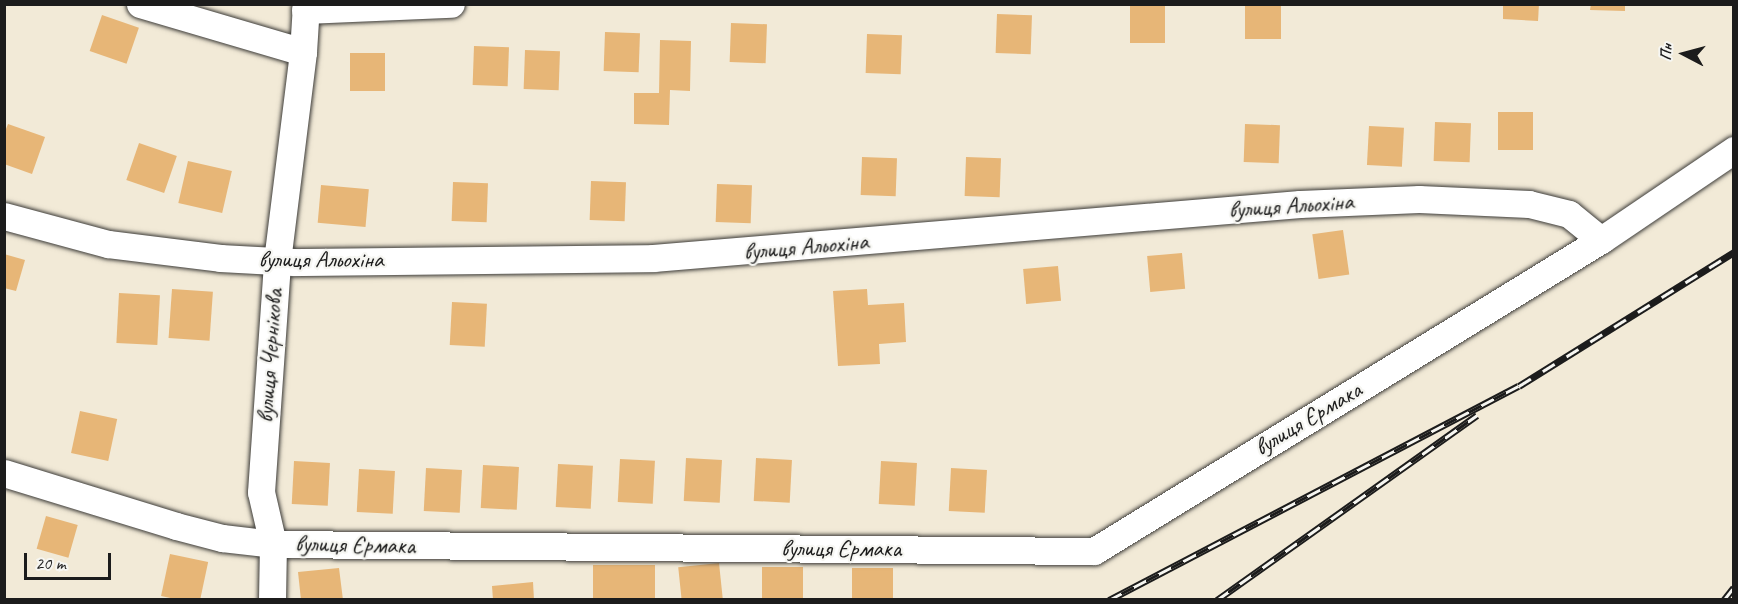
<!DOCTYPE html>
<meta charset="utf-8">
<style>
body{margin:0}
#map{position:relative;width:1738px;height:604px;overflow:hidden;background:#f2ead7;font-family:Caveat,sans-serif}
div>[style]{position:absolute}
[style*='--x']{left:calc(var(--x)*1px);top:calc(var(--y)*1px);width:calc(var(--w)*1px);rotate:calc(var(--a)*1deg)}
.building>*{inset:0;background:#e7b677;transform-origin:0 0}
.roads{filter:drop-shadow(0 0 2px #3c3b38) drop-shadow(0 0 2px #3c3b38)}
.street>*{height:27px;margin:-13.5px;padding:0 13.5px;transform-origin:13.5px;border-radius:13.5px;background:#fff}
.rail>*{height:7px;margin-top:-3.5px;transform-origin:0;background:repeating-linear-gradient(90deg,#f6f6f2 0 14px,#1c1c1c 0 28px);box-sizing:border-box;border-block:2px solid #1c1c1c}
span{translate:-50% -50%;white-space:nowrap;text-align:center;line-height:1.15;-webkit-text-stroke:4.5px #f6f6f2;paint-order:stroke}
.street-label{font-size:24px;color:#1c1c1c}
.frame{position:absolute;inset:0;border:6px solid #1c1c1c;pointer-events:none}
.north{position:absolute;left:1654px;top:24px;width:60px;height:60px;-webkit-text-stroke:4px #f6f6f2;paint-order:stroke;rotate:276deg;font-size:16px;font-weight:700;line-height:24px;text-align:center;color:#1c1c1c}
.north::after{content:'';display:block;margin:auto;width:21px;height:27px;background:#1c1c1c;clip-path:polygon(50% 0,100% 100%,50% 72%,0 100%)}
.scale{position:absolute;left:24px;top:553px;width:87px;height:27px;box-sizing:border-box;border:3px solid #1c1c1c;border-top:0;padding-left:8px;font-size:18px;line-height:21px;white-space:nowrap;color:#1c1c1c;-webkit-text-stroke:4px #f6f6f2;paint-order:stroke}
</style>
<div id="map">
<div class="building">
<i style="left:1245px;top:4px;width:36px;height:35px"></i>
<i style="clip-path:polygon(1503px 4px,1539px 4px,1538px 21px,1503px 19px)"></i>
<i style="clip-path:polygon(1591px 4px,1625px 4px,1625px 11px,1590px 10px)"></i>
<i style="left:1130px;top:5px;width:35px;height:38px"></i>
<i style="left:997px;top:14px;width:35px;height:39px;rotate:2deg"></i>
<i style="left:102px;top:15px;width:39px;height:38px;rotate:19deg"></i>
<i style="left:731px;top:23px;width:36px;height:39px;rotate:2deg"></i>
<i style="left:605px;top:32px;width:35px;height:39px;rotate:2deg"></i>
<i style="left:867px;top:34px;width:35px;height:39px;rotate:2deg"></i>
<i style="clip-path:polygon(660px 40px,691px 41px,690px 91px,670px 90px,669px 125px,634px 124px,634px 93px,659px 93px)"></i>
<i style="left:474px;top:46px;width:35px;height:39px;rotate:2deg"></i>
<i style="left:525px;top:50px;width:35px;height:39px;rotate:2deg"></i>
<i style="left:350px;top:53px;width:35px;height:38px"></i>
<i style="left:1498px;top:112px;width:35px;height:38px"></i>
<i style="left:1435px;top:122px;width:36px;height:39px;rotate:2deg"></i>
<i style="clip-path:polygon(8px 124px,45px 137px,32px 174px,4px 164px,4px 134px)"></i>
<i style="left:1245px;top:124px;width:35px;height:38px;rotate:2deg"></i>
<i style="left:1369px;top:126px;width:35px;height:39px;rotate:3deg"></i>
<i style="left:139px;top:143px;width:40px;height:39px;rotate:19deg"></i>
<i style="left:862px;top:157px;width:35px;height:38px;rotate:2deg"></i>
<i style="left:966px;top:157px;width:35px;height:39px;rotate:2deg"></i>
<i style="left:188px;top:161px;width:45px;height:43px;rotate:13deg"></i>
<i style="left:591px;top:181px;width:35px;height:39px;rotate:2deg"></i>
<i style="left:453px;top:182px;width:35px;height:39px;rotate:2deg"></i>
<i style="left:717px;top:184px;width:35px;height:38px;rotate:2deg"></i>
<i style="left:321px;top:185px;width:48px;height:38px;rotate:5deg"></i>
<i style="left:1343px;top:230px;width:45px;height:31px;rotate:82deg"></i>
<i style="left:1182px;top:253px;width:36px;height:35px;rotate:85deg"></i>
<i style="clip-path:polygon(4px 254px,25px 260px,16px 291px,4px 288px)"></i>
<i style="left:1058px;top:266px;width:35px;height:35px;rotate:85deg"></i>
<i style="left:172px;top:289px;width:41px;height:49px;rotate:4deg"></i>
<i style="clip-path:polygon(867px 289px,868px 305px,904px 303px,906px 342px,879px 344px,880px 364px,838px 366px,833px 291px)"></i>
<i style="left:119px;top:293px;width:41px;height:50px;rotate:3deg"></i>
<i style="left:452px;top:302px;width:35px;height:43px;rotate:3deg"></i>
<i style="left:80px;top:411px;width:38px;height:43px;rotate:12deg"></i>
<i style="left:686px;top:458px;width:36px;height:43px;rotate:3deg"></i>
<i style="left:756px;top:458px;width:36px;height:43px;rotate:3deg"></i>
<i style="left:620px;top:459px;width:35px;height:43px;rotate:3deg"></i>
<i style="left:294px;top:461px;width:36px;height:43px;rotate:3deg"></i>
<i style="left:881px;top:461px;width:36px;height:43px;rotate:3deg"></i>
<i style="left:558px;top:464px;width:35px;height:43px;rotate:3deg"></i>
<i style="left:483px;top:465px;width:36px;height:43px;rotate:3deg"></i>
<i style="left:426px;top:468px;width:36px;height:43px;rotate:3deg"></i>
<i style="left:951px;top:468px;width:36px;height:43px;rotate:3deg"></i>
<i style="left:359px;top:469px;width:36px;height:43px;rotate:3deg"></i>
<i style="left:46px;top:516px;width:33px;height:34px;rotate:16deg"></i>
<i style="left:170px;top:554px;width:39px;height:43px;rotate:12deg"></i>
<i style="left:719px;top:563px;width:36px;height:41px;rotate:84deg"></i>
<i style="left:593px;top:565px;width:62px;height:35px"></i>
<i style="left:762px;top:567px;width:41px;height:33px"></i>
<i style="clip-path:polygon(339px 568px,343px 600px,301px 600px,298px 572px)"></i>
<i style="left:852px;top:568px;width:41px;height:32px"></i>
<i style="clip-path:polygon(533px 582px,534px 600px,493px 600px,492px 586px)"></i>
</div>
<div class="roads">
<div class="street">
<i style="--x:140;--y:4;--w:170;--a:16.4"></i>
<i style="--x:305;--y:10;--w:146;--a:-2.4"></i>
<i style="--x:4;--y:216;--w:108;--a:15.1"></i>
<i style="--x:108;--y:244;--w:113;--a:7.1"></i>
<i style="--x:220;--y:258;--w:74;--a:3.1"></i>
<i style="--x:294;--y:262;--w:359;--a:-0.6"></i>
<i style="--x:653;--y:258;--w:649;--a:-4.77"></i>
<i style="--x:1300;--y:204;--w:119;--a:-2.4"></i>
<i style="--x:1419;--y:199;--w:110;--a:2.6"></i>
<i style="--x:1529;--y:204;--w:41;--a:14"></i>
<i style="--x:1569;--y:214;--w:41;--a:39.1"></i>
<i style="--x:4;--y:473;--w:180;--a:17.1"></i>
<i style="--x:176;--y:526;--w:48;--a:14.6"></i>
<i style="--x:222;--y:538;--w:51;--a:6.7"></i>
<i style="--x:273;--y:544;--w:821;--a:0.49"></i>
<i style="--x:1094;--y:551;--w:595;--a:-31.53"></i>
<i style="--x:1601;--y:240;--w:161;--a:-34.1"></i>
<i style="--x:272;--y:600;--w:56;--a:-89"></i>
<i style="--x:273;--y:544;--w:53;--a:-103"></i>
<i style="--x:261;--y:492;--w:232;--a:-86"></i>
<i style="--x:277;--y:261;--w:211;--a:-82.9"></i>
<i style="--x:303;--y:52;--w:48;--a:-86.4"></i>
</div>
</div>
<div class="rail">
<i style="--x:1109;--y:600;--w:462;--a:-27.6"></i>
<i style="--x:1519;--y:386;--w:253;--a:-31.9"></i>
<i style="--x:1217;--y:600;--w:319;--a:-35.4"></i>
<i style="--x:1724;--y:600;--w:16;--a:-52"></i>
</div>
<div class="street-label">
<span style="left:1291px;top:206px;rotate:-4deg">вулиця Альохіна</span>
<span style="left:806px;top:247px;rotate:-5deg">вулиця Альохіна</span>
<span style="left:321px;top:260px">вулиця Альохіна</span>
<span style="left:270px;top:356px;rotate:-86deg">вулиця Чернікова</span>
<span style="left:1308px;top:419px;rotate:-31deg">вулиця Єрмака</span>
<span style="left:355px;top:545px;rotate:1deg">вулиця Єрмака</span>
<span style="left:841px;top:549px">вулиця Єрмака</span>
</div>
<div class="frame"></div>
<div class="north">Пн</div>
<div class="scale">20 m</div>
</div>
